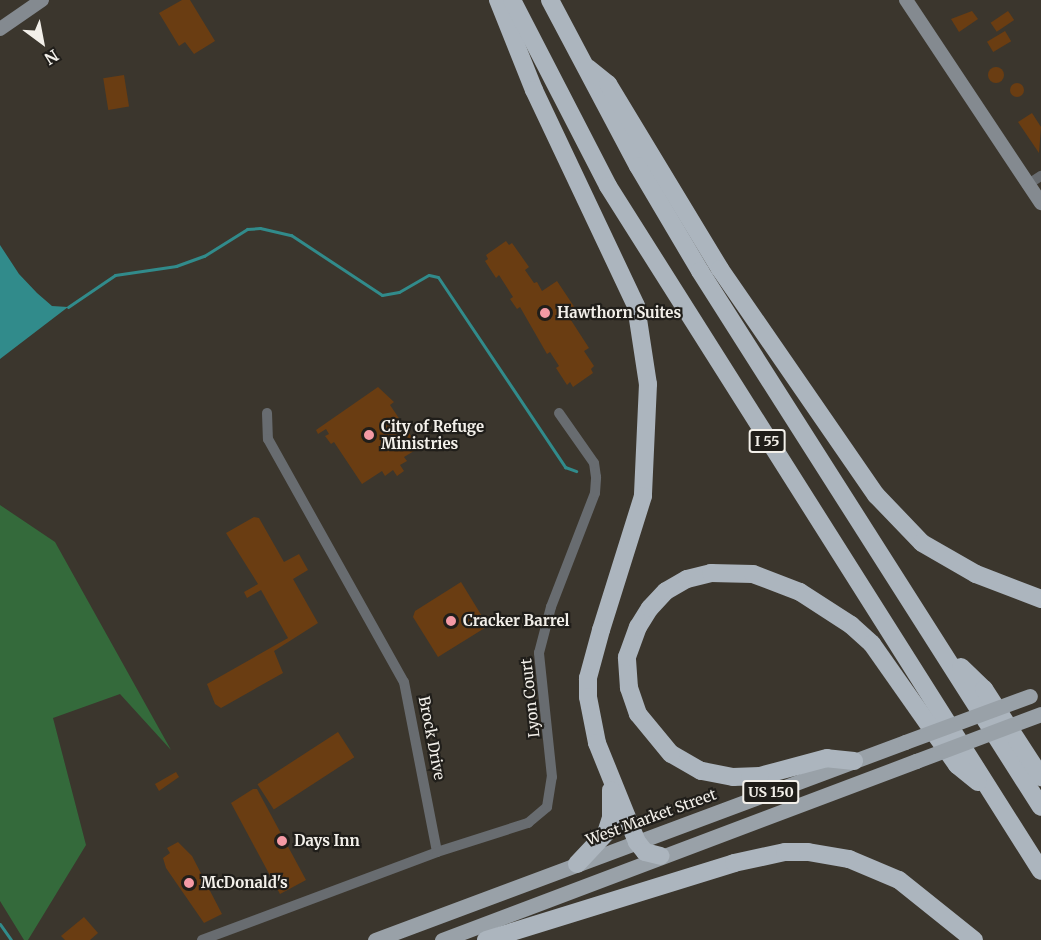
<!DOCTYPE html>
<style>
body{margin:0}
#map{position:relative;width:1041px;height:940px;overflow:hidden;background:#3b362d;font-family:Merriweather,serif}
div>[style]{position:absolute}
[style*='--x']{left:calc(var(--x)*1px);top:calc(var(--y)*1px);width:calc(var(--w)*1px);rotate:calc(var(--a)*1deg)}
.green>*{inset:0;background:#346a3b}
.water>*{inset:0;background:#318b8b}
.stream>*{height:3px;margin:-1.5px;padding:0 1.5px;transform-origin:1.5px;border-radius:1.5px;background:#318b8b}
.building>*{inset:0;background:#6a3d12;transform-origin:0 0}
.round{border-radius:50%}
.minor>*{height:10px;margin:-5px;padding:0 5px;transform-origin:5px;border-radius:5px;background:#686c70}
.secondary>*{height:14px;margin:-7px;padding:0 7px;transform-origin:7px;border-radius:7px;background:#848a90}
.primary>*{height:15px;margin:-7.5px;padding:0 7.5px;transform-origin:7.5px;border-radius:7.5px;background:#99a1a8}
.motorway>*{height:18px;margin:-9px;padding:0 9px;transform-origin:9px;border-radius:9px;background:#acb5be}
.primary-bridge>*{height:15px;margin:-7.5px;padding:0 7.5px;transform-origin:7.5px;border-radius:7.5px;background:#99a1a8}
.dots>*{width:16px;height:16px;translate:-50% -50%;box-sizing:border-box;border:3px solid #201e1a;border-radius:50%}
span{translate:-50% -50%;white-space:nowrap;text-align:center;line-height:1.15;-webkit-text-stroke:4.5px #201e1a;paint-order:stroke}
.shield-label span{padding:2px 4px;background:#201e1a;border:2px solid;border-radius:4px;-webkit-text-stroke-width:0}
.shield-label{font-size:14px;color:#f3f0ea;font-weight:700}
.poi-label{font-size:15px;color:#f3f0ea;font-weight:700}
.left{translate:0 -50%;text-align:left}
.street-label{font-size:15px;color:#f3f0ea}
.north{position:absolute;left:12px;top:12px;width:60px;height:60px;-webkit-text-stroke:4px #201e1a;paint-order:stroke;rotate:148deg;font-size:16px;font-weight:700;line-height:24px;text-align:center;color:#f3f0ea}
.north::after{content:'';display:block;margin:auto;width:21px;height:27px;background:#f3f0ea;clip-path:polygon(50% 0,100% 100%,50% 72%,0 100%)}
</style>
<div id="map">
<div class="green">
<i style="clip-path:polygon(0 505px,55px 542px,171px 750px,120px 694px,53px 718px,86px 845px,28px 940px,24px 940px,0 901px)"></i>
</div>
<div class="water">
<i style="clip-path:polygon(0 245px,19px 274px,37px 293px,52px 306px,68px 307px,0 359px)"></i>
</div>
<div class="stream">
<i style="--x:68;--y:307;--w:57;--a:-34.2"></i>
<i style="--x:115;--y:275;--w:62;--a:-8.4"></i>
<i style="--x:176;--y:266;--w:30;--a:-20"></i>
<i style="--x:204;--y:256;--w:51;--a:-32.1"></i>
<i style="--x:247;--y:229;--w:13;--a:-4"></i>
<i style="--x:260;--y:228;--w:32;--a:13"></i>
<i style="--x:291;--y:235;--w:109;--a:33.4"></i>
<i style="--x:382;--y:295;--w:17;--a:-10"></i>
<i style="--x:399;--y:292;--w:34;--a:-30"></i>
<i style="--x:429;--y:275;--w:9;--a:13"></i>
<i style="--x:438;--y:277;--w:229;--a:56.2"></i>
<i style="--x:565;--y:467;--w:12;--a:20"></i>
<i style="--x:0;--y:924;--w:19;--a:55"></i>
</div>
<div class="building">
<i style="clip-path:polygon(182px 0,190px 0,215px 41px,194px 54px,185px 42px,179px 46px,159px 13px)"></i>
<i style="clip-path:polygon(972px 11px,978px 19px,959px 32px,951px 19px)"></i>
<i style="left:1008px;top:11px;width:11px;height:21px;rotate:56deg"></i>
<i style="left:1005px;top:31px;width:12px;height:21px;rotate:59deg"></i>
<i class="round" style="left:988px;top:67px;width:16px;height:16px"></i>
<i style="left:124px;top:75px;width:32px;height:21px;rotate:81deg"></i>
<i class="round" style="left:1010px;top:83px;width:14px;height:14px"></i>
<i style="clip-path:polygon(1032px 113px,1041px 127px,1039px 153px,1018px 122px)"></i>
<i style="clip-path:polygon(506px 241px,509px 245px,512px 243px,529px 267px,525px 270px,534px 283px,537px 282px,542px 291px,557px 281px,575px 308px,567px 314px,589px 348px,584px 351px,594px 366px,591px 369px,593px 373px,573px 387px,570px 382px,567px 385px,556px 368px,559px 366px,550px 352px,547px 354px,520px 307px,517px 309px,510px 299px,513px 297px,499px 275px,496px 278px,485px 261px,488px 259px,486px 255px)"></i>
<i style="clip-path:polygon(378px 387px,394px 402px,390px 405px,419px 448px,404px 457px,407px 461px,400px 465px,404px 471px,397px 476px,393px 470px,385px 476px,382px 471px,362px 484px,334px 442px,331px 444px,325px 436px,329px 434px,326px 429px,318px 434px,316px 430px)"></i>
<i style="clip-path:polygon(254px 517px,259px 518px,284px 562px,299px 554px,308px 570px,293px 579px,318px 623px,274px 651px,283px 673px,221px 708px,215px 704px,207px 684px,288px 638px,261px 590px,247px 598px,244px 592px,258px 584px,226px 533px)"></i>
<i style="clip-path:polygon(461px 582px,488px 626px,438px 657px,413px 617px,415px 611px)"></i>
<i style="left:338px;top:732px;width:30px;height:96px;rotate:57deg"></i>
<i style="clip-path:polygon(176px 772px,179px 777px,159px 791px,155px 784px)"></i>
<i style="clip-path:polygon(253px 789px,257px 789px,306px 880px,280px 894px,231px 803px)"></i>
<i style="clip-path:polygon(178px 842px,192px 856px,222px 914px,204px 923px,166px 868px,163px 858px,170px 853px,167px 848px)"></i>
<i style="clip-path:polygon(84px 917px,98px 933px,90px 940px,65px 940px,61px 936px)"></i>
</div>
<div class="minor">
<i style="--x:1027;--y:185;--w:17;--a:-33"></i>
<i style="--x:267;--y:413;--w:26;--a:88"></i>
<i style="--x:268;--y:439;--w:278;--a:60.8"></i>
<i style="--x:404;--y:682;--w:173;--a:79"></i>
<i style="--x:202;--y:940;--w:251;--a:-20.5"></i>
<i style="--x:437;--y:852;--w:96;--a:-17.7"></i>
<i style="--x:528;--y:823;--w:25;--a:-40"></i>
<i style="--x:547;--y:807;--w:30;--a:-81"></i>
<i style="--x:552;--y:777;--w:125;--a:-96"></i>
<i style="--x:539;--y:653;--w:48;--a:-75.4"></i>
<i style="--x:551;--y:607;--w:122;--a:-68.9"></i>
<i style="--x:595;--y:493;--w:16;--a:-86"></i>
<i style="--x:596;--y:477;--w:14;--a:-98"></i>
<i style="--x:594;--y:463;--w:61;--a:-125"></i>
</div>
<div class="secondary">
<i style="--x:906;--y:0;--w:244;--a:56.4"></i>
<i style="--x:0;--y:29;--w:51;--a:-34.6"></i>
</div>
<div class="primary">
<i style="--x:375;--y:940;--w:566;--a:-20.48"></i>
<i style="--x:442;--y:940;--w:507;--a:-20.69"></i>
</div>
<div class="motorway">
<i style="--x:498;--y:0;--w:97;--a:68.2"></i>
<i style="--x:534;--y:90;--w:239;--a:64.7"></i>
<i style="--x:636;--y:306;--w:79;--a:81.3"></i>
<i style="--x:648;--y:384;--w:112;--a:92.6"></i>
<i style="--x:643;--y:496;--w:140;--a:107.4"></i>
<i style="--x:601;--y:630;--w:50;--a:105.2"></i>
<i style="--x:588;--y:678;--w:19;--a:90"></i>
<i style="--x:588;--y:697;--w:47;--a:78.9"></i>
<i style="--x:597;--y:743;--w:107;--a:68"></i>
<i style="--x:637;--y:842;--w:13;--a:51"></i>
<i style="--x:645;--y:852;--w:16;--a:14"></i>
<i style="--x:512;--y:0;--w:209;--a:62.7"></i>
<i style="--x:608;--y:186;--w:810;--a:57.7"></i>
<i style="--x:550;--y:0;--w:188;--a:62.1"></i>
<i style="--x:638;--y:166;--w:122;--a:59.4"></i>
<i style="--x:700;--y:271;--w:635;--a:57.54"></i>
<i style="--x:588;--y:68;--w:26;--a:39"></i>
<i style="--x:608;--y:84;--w:216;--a:58.8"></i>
<i style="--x:720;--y:269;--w:275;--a:55.4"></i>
<i style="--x:876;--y:495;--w:66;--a:46.2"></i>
<i style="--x:922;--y:543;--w:62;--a:29.9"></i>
<i style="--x:976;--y:574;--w:70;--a:21"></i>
<i style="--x:961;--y:667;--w:32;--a:44"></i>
<i style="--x:984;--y:689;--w:105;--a:57.1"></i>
<i style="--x:854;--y:761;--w:27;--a:-174"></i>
<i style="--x:827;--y:758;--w:69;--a:165"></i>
<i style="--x:760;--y:776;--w:27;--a:178"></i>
<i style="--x:733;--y:777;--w:33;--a:-169"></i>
<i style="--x:701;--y:771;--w:34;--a:-150"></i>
<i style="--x:671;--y:754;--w:52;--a:-129.5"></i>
<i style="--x:638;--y:714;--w:28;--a:-109"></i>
<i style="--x:629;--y:688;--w:31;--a:-94"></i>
<i style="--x:627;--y:657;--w:32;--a:-70"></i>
<i style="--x:638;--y:627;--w:22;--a:-58"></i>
<i style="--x:650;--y:608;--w:23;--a:-47"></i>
<i style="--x:666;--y:591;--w:24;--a:-30"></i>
<i style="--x:687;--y:579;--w:25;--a:-14"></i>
<i style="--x:711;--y:573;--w:42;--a:1.4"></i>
<i style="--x:753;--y:574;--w:50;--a:21"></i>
<i style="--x:800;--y:592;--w:61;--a:32.9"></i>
<i style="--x:851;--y:625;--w:28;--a:42"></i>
<i style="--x:872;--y:644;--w:148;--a:54.9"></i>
<i style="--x:957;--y:765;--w:27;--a:39"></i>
<i style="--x:577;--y:864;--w:42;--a:-46.9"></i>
<i style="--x:606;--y:833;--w:16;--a:-72"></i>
<i style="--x:611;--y:818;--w:28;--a:-90"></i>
<i style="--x:486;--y:940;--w:260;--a:-17.2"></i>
<i style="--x:734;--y:863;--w:52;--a:-12.2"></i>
<i style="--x:785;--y:852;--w:23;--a:0"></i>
<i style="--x:808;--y:852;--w:42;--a:9.7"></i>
<i style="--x:849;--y:859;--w:54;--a:22.8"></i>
<i style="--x:899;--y:880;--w:96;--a:38.7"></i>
</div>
<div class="primary-bridge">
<i style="--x:905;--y:742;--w:133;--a:-20.2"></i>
<i style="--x:916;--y:761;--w:134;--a:-20.6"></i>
</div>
<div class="dots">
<i style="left:545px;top:313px;background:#f49aa5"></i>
<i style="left:369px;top:435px;background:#f49aa5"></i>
<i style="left:451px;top:621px;background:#f49aa5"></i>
<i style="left:282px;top:841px;background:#f49aa5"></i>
<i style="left:189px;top:883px;background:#f49aa5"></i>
</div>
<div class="shield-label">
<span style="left:767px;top:441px">I 55</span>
<span style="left:771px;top:792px">US 150</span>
</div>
<div class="poi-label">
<span class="left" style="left:557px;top:313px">Hawthorn Suites</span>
<span class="left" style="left:381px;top:435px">City of Refuge<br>Ministries</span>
<span class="left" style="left:463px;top:621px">Cracker Barrel</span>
<span class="left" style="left:294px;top:841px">Days Inn</span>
<span class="left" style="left:201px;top:883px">McDonald's</span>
</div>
<div class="street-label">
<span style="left:530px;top:698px;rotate:-96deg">Lyon Court</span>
<span style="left:432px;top:738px;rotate:79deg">Brock Drive</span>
<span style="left:651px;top:817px;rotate:-20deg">West Market Street</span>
</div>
<div class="north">N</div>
</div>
